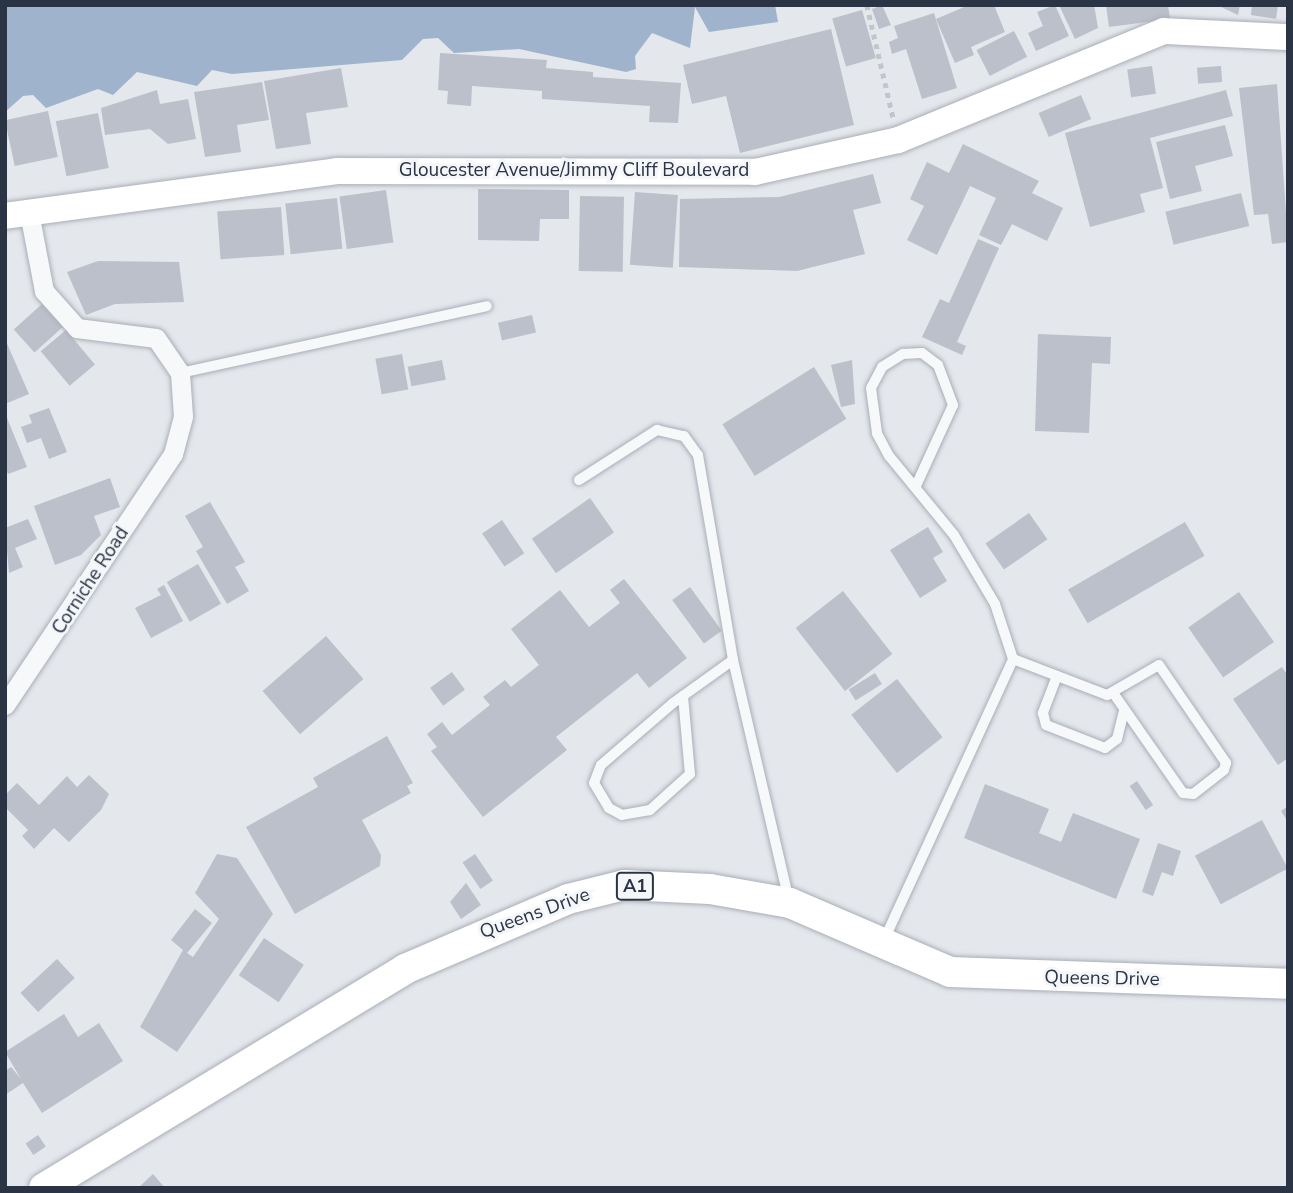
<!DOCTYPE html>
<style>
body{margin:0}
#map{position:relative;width:1293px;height:1193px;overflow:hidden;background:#e4e7ec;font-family:"Nunito Sans",sans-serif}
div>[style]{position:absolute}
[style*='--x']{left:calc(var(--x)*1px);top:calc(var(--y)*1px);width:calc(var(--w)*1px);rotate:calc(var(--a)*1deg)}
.water>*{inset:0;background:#9fb4cc}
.building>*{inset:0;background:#bbc0ca;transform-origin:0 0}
.path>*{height:4.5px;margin-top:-2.25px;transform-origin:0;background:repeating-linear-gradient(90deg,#c2c5cb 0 5px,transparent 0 10px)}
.roads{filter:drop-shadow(0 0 2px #a9aeb7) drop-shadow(0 0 2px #a9aeb7)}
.lane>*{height:10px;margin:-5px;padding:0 5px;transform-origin:5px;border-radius:5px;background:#f7f8fa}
.street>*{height:19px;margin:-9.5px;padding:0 9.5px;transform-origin:9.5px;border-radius:9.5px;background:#f7f8fa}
.secondary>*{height:26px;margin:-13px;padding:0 13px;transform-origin:13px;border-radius:13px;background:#fff}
.primary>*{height:30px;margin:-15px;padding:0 15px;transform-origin:15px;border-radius:15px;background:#fff}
span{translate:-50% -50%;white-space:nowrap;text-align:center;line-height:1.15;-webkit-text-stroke:6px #f4f6f9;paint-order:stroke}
.shield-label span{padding:2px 5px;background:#f4f6f9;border:2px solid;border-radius:5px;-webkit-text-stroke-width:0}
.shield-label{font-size:18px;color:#2b3445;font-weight:700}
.street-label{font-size:19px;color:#2b3445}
.frame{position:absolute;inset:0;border:7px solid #2b3445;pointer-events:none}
</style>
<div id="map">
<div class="water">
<i style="clip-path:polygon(5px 5px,775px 5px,778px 22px,709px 32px,695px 7px,690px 48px,652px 33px,635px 56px,636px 69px,626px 72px,519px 49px,454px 53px,438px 38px,423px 39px,402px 60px,232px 74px,212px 70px,197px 86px,137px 72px,113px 95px,98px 89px,46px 108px,33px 95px,23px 96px,5px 112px)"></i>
</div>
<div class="building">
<i style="clip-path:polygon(882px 5px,891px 25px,879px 29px,872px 9px)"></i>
<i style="clip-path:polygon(969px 5px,994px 5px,1005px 32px,971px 47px,974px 55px,955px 63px,936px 19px)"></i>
<i style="clip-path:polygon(1055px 5px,1069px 36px,1036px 51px,1028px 33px,1043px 26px,1037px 12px)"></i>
<i style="clip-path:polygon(1059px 5px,1094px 5px,1098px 28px,1075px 39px)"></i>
<i style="clip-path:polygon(1106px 5px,1168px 5px,1170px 19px,1109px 27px)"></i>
<i style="clip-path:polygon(1217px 5px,1240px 5px,1238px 15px)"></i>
<i style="clip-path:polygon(1252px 5px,1278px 5px,1276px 19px,1251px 15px)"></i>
<i style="left:862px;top:10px;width:50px;height:31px;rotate:74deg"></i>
<i style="clip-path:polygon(934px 13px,957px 88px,922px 99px,906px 49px,892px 54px,889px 42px,898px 38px,894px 26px)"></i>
<i style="clip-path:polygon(831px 29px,854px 125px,740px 153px,726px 96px,692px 104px,683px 65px)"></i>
<i style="left:1014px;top:31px;width:29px;height:42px;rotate:63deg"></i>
<i style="clip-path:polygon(440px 53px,547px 60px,546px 68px,593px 72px,593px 77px,681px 83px,678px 123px,649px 122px,650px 106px,542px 99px,542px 91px,472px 86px,471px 106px,447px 104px,448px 91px,438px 90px)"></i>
<i style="left:1152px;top:66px;width:28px;height:25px;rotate:82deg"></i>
<i style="left:1221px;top:66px;width:16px;height:24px;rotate:86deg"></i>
<i style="clip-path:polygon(341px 68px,348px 107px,306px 113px,311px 144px,276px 149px,264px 81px)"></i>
<i style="clip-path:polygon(262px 82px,269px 120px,237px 125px,241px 152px,205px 157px,194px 92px)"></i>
<i style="clip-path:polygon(1277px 84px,1288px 242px,1272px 244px,1268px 214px,1254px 215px,1239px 88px)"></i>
<i style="clip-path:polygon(157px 90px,160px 104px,188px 99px,196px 139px,168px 144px,150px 129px,105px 135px,101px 108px)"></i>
<i style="clip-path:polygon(1226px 90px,1233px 116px,1150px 138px,1163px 188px,1140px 194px,1145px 212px,1090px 227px,1065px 133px)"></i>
<i style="left:1081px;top:95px;width:26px;height:46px;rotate:67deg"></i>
<i style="left:48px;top:111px;width:47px;height:44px;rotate:78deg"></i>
<i style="left:98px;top:113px;width:56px;height:43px;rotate:79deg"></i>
<i style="clip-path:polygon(1225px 125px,1233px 156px,1195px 166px,1202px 191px,1170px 199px,1156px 142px)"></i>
<i style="clip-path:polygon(963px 144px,1039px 181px,1032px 193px,1063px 208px,1047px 241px,1012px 224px,1001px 245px,979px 235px,996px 198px,970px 186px,937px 255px,907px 240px,924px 206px,910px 199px,927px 162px,949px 173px)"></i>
<i style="clip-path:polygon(873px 174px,881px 203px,853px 210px,865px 254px,797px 271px,679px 267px,680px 199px,779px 197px)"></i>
<i style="clip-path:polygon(478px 189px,569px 190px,569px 219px,540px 219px,539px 241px,478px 240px)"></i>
<i style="left:386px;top:190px;width:53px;height:47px;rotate:82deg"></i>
<i style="left:635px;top:192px;width:43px;height:73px;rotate:4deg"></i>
<i style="left:1241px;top:193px;width:34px;height:78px;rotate:76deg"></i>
<i style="left:580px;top:196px;width:44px;height:75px;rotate:1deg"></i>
<i style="left:337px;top:198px;width:51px;height:52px;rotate:84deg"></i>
<i style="left:281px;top:207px;width:48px;height:64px;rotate:86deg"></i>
<i style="clip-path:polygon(978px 239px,999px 248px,957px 342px,966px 346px,962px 355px,922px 337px,940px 299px,949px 303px)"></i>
<i style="clip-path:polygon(98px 261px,179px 262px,184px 302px,115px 304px,86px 315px,67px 272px)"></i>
<i style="left:42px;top:304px;width:31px;height:38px;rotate:48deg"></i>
<i style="left:532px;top:315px;width:18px;height:35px;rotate:77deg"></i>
<i style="left:66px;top:330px;width:45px;height:33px;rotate:50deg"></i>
<i style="clip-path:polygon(1038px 334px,1111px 337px,1110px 364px,1092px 363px,1089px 433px,1035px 431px)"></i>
<i style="clip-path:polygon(5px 339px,29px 394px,5px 404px)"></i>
<i style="left:402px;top:354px;width:36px;height:27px;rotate:80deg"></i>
<i style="left:442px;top:360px;width:20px;height:35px;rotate:79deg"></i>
<i style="clip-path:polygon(852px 360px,855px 404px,841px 407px,831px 365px)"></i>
<i style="left:814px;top:367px;width:61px;height:108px;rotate:58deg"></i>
<i style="clip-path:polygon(49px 408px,67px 452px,49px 459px,41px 438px,27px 443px,21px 427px,32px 423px,29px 415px)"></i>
<i style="clip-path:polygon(5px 413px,27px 467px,8px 474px,5px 467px)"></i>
<i style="clip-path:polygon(110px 478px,120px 507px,94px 516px,101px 535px,81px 555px,55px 565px,34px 506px)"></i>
<i style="left:590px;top:498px;width:42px;height:71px;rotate:55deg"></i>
<i style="clip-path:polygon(210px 502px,245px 562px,235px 567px,249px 591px,227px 604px,196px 551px,203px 547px,185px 516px)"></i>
<i style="left:1029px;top:513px;width:32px;height:53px;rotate:55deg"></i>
<i style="clip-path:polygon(28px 519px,37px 539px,15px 548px,23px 567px,9px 573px,5px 528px)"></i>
<i style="left:502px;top:520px;width:40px;height:24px;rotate:56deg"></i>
<i style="left:1185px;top:522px;width:39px;height:135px;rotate:60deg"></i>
<i style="clip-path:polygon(928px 527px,943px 552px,933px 558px,947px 581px,920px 598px,890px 550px)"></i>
<i style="left:198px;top:564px;width:46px;height:36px;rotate:60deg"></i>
<i style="clip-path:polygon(624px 579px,687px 658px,649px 688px,637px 673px,556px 737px,567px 750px,483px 817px,431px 751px,437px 747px,427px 734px,442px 722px,452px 735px,490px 705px,483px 697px,505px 680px,511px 687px,539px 665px,511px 629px,560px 590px,589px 627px,620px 603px,610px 590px)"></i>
<i style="clip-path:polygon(164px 585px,183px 621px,151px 638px,135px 608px,161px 595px,157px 589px)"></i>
<i style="left:690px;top:587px;width:54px;height:22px;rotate:54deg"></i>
<i style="left:843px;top:591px;width:80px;height:60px;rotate:52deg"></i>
<i style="left:1239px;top:592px;width:61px;height:62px;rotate:55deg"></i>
<i style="left:326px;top:636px;width:57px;height:84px;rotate:49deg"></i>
<i style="clip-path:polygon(1282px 667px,1288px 676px,1288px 758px,1278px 765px,1233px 699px)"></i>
<i style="left:452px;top:672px;width:22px;height:27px;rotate:54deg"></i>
<i style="left:875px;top:673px;width:13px;height:31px;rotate:58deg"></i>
<i style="left:897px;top:679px;width:74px;height:58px;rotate:52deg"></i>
<i style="clip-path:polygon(387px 736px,413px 783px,407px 786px,411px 793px,362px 820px,381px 855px,380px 866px,295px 914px,246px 827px,318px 787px,313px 778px)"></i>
<i style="clip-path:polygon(89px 775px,109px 794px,101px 810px,69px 842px,54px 828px,34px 849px,22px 836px,28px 830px,5px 807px,5px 795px,17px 783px,39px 805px,67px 776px,77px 787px)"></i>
<i style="left:1137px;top:781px;width:29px;height:9px;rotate:56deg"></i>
<i style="clip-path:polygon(985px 784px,1049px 809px,1039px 833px,1061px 842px,1073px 813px,1140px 839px,1116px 899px,964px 838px)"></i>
<i style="clip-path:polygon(1288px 806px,1288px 822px,1281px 811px)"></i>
<i style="left:1262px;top:820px;width:55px;height:76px;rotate:62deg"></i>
<i style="clip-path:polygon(1158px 843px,1181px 851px,1173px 876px,1162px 872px,1153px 896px,1142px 892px)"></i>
<i style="clip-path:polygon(217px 854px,237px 858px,273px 914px,177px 1052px,140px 1027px,183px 950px,171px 940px,195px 909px,212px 923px,187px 953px,193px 957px,219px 919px,195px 893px)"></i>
<i style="left:475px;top:854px;width:32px;height:15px;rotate:56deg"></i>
<i style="clip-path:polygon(466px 883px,481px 905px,461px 919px,450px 902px)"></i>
<i style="left:264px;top:938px;width:48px;height:45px;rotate:34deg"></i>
<i style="left:57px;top:959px;width:26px;height:50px;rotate:47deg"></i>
<i style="clip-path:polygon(64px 1014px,78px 1037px,99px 1023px,123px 1061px,42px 1113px,23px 1083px,5px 1095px,5px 1071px,11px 1067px,21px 1079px,5px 1052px)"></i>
<i style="left:38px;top:1135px;width:14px;height:15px;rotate:56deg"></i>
<i style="clip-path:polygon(153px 1174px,165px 1188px,138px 1188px)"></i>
</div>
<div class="path">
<i style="--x:867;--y:5;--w:115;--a:76.9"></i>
</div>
<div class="roads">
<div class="lane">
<i style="--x:180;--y:373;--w:314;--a:-12.3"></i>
<i style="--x:579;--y:480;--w:93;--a:-32.7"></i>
<i style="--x:657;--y:430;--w:28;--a:13"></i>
<i style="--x:684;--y:436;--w:24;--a:54"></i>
<i style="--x:698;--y:455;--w:208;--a:80.3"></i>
<i style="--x:733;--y:660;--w:246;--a:76.9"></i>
<i style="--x:1013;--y:659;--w:101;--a:21"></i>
<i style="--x:1107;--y:695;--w:60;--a:-30"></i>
<i style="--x:1159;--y:665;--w:119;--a:55.6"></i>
<i style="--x:1226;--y:763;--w:7;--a:106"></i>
<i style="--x:1224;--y:770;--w:39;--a:142"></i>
<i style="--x:1193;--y:794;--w:10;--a:-174"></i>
<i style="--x:1183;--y:793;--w:121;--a:-124.9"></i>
<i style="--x:1057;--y:676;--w:40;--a:111"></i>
<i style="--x:1043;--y:713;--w:12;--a:76"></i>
<i style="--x:1046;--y:725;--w:63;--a:21.3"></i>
<i style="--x:1105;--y:748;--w:15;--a:-37"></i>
<i style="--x:1117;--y:739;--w:30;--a:-76"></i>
<i style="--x:683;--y:696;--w:78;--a:84.9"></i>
<i style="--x:690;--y:774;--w:54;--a:138"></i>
<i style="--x:650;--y:810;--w:28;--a:170"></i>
<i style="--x:622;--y:815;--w:15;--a:-152"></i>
<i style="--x:609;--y:808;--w:29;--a:-121"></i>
<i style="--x:594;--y:783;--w:19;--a:-69"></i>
<i style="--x:601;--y:765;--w:95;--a:-40.7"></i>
<i style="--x:673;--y:703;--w:74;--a:-35.6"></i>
<i style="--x:884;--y:940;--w:309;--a:-65.3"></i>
<i style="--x:1013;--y:659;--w:58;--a:-108.1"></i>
<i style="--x:995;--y:604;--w:80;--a:-120.7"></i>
<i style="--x:954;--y:535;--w:102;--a:-129.4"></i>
<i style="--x:889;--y:456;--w:26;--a:-118"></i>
<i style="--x:877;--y:433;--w:45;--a:-97.6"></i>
<i style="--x:871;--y:388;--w:24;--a:-62"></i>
<i style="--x:882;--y:367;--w:25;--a:-32"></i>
<i style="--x:903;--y:354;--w:19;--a:-3"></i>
<i style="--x:922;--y:353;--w:20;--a:37"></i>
<i style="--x:938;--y:365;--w:43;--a:69.4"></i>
<i style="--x:953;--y:405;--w:89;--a:114.6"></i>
</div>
<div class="street">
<i style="--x:5;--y:705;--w:302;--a:-56.2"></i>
<i style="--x:173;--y:454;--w:39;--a:-75"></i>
<i style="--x:183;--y:416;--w:43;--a:-94"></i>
<i style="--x:180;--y:373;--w:42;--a:-124.4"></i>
<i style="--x:156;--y:338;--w:80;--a:-172.8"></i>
<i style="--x:77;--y:328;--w:50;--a:-131.7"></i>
<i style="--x:44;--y:291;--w:80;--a:-100.8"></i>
</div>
<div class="secondary">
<i style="--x:5;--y:216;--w:335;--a:-7.7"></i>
<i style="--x:337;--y:171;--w:418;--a:0.1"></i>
<i style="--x:755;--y:172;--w:147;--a:-12.6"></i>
<i style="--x:898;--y:140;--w:287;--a:-22.3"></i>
<i style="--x:1164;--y:31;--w:124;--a:2.8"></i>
</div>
<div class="primary">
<i style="--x:44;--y:1188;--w:422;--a:-31.2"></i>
<i style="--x:405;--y:969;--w:177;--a:-23.2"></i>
<i style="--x:568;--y:899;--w:58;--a:-14"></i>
<i style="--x:624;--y:885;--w:86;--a:2.7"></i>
<i style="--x:710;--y:889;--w:81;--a:9.9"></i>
<i style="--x:790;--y:903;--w:174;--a:23.3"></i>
<i style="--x:950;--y:972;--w:338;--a:2"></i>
</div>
</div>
<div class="shield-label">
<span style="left:635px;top:886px">A1</span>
</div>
<div class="street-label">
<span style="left:574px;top:171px">Gloucester Avenue/Jimmy Cliff Boulevard</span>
<span style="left:91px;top:581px;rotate:-57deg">Corniche Road</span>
<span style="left:535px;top:914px;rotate:-20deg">Queens Drive</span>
<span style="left:1102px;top:979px;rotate:1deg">Queens Drive</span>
</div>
<div class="frame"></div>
</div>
